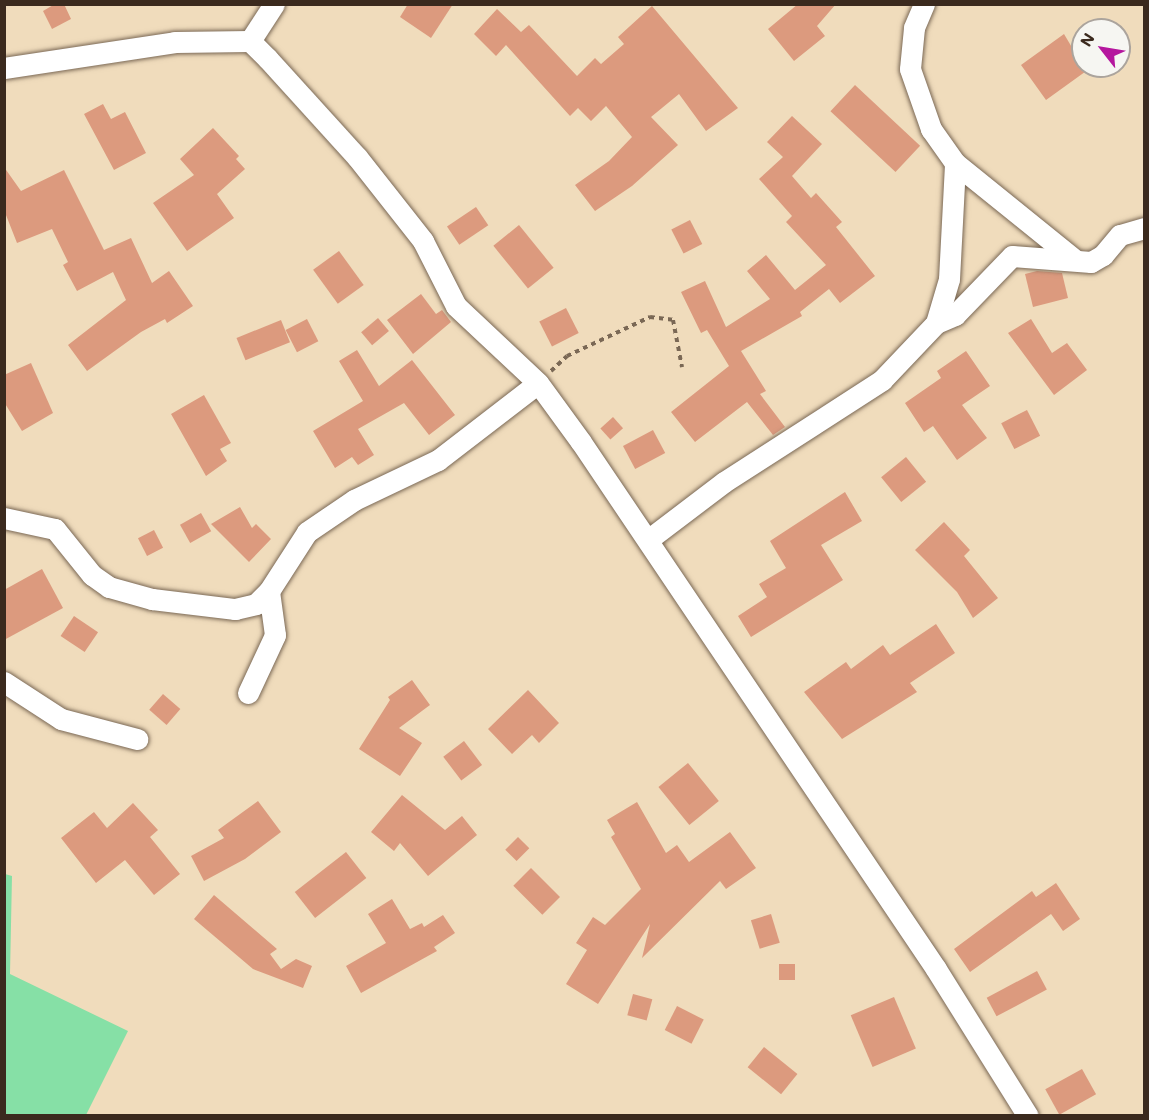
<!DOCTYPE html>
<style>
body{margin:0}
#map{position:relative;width:1149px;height:1120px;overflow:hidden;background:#f0dcbc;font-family:Mali,sans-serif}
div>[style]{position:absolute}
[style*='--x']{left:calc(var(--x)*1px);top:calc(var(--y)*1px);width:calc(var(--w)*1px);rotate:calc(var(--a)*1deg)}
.green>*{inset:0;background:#86e0a6}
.building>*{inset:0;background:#dc9a7e;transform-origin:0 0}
.path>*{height:4px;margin-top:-2px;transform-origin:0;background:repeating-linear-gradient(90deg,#7a6855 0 4.5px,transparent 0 9px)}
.roads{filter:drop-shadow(0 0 2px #7a6855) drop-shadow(0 0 2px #7a6855)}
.minor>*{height:21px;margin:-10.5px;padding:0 10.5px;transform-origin:10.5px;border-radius:10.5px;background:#fff}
span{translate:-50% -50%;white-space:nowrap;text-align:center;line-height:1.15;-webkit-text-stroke:6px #f6f6f2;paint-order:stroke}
.frame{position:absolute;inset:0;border:6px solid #3b2a1e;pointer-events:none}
.north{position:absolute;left:1071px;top:18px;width:60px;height:60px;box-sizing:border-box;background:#f6f6f2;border:2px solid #aba49d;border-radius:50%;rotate:301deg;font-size:16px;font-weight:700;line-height:24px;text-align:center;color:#3b2a1e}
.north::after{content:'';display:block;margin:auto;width:21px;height:27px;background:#b5179e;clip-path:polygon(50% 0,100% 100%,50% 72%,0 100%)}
</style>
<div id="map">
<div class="green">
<i style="clip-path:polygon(5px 874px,12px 876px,10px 974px,128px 1031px,86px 1115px,5px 1115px)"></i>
</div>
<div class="building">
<i style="clip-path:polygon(55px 4px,64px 4px,71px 19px,52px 29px,43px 11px)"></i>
<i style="clip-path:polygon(408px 4px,453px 4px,431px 38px,400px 17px)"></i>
<i style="clip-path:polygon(798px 4px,836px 4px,817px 26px,825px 36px,794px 61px,768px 29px)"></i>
<i style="clip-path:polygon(652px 6px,738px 108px,706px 131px,679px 94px,651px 117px,678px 145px,632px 186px,595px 211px,575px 185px,609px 161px,632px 137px,606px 106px,591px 121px,578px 108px,570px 116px,506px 45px,496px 56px,474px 34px,497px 9px,521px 32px,529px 25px,577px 76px,595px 58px,601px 64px,624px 44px,618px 37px)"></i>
<i style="clip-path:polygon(1064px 34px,1083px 66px,1089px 69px,1046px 100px,1021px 65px)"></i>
<i style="left:855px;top:85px;width:89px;height:36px;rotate:43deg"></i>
<i style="clip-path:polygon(103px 104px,111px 119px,125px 112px,146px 153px,114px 170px,84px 114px)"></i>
<i style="clip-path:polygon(792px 116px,822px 144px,792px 176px,811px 198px,816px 193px,842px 222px,836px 227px,875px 276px,840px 303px,829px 289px,800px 312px,802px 316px,741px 351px,766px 391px,760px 394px,785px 427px,773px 435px,747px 402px,695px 442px,671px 412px,729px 366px,707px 330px,701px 333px,681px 292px,705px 281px,726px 327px,770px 299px,747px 271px,766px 255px,795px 290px,826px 265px,786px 222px,792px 216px,759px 179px,783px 157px,767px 142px)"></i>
<i style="clip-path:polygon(213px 128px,239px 156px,236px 159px,245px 169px,217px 194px,234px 218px,187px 251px,153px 203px,194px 175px,180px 159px)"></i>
<i style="clip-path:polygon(4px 167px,21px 191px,64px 170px,104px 250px,131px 238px,152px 283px,169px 271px,193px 306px,167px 323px,165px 319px,141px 332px,87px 371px,68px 345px,126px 300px,113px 272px,77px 291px,63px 265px,68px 262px,52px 229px,17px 243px,4px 210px)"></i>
<i style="left:476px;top:207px;width:22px;height:35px;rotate:56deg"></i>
<i style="left:690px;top:220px;width:27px;height:21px;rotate:63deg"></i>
<i style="left:519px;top:225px;width:55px;height:33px;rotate:51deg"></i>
<i style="left:339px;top:251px;width:42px;height:32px;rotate:54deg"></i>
<i style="clip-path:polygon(1037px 271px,1062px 273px,1068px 298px,1033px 307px,1025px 274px)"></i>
<i style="clip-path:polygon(421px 294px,436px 314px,442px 310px,451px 322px,413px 354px,387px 320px)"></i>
<i style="left:566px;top:308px;width:28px;height:30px;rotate:63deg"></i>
<i style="left:378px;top:318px;width:17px;height:22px;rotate:50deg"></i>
<i style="left:307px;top:319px;width:25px;height:24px;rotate:63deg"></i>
<i style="clip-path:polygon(1031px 319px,1052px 353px,1067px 343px,1087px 370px,1054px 395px,1008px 333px)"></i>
<i style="left:281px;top:320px;width:24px;height:48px;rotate:68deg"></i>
<i style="clip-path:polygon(357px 350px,379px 386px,412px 360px,455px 415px,429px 435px,404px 403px,358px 429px,374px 455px,358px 465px,352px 457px,335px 468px,313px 431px,363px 401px,339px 361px)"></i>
<i style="clip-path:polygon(966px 351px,990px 386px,962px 405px,987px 438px,957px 460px,933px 426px,924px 432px,905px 403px,941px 378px,937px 371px)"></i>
<i style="clip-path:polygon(31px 363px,53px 413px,22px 431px,4px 402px,4px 375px)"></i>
<i style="clip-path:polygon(204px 395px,231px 443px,220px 449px,227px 461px,206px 476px,171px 414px)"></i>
<i style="left:1027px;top:410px;width:29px;height:29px;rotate:63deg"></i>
<i style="left:613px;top:417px;width:15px;height:17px;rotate:48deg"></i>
<i style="left:653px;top:430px;width:26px;height:34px;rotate:62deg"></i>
<i style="left:906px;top:457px;width:32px;height:32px;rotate:51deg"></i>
<i style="clip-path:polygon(845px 492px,862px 521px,821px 545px,843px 580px,751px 637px,738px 616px,767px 597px,759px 584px,786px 568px,770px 541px)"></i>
<i style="clip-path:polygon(240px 507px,252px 528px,256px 524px,271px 539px,249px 562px,211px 524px)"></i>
<i style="left:201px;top:513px;width:21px;height:24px;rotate:61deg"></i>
<i style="clip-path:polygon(944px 522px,970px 550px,964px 556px,998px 598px,973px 618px,957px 592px,915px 550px)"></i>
<i style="left:154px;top:530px;width:20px;height:18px;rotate:63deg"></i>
<i style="clip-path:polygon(42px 569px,63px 608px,4px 640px,4px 590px)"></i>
<i style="left:74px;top:616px;width:29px;height:24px;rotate:34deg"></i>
<i style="clip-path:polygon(936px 624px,955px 653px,910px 683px,917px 692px,842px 739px,804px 692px,846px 662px,851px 669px,883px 645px,890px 655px)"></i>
<i style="clip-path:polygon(412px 680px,430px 705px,399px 728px,422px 743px,400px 776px,359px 749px,390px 700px,388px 697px)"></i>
<i style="clip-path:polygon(528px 690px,559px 723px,539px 743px,532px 735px,512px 754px,488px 729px)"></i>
<i style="left:163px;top:694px;width:23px;height:21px;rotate:41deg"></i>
<i style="left:464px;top:741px;width:30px;height:26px;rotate:53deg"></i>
<i style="left:688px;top:763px;width:49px;height:38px;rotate:51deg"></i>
<i style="clip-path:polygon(402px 795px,445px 830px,462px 816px,477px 835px,428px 876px,400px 843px,394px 851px,371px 832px)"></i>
<i style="clip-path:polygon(258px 801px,281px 832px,245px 859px,204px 881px,191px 856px,224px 838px,218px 830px)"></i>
<i style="clip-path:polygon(637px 802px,666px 853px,677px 845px,689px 862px,730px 832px,756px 868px,726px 889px,720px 881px,642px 958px,650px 924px,598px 1004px,566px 984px,587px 950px,576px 943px,593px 917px,605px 925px,641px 889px,611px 837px,615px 834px,607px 820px)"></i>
<i style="clip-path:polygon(133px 803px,158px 830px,150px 837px,180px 874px,154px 895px,125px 860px,96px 883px,61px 838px,94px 812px,107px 828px)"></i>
<i style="left:518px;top:837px;width:16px;height:18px;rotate:45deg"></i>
<i style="left:346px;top:852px;width:33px;height:65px;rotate:52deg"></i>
<i style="left:531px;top:868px;width:41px;height:25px;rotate:45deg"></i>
<i style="clip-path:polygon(1056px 883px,1080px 919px,1063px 931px,1051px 914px,970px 972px,954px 949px,1032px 891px,1036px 897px)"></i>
<i style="clip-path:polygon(214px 895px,277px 949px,270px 954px,281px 969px,296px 959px,312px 966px,303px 988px,253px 969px,194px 919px)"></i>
<i style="clip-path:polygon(392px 899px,410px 929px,422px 923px,424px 927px,443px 915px,455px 933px,434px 947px,437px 951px,361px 993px,346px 966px,386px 943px,368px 914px)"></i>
<i style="left:771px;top:914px;width:30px;height:21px;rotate:73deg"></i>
<i style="left:779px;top:964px;width:16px;height:16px"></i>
<i style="left:1037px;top:971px;width:21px;height:57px;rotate:62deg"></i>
<i style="left:633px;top:994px;width:20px;height:22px;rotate:15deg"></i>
<i style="left:894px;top:997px;width:56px;height:47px;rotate:67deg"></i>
<i style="left:677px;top:1006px;width:30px;height:27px;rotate:27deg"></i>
<i style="left:764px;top:1047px;width:43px;height:26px;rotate:39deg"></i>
<i style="left:1082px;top:1069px;width:29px;height:42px;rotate:61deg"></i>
</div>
<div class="path">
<i style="--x:551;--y:371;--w:22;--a:-43"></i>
<i style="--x:567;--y:356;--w:92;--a:-25.2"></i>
<i style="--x:650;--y:317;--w:23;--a:7"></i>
<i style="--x:673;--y:320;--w:48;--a:79.2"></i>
</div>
<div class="roads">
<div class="minor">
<i style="--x:924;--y:4;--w:26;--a:113"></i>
<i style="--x:914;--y:28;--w:41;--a:95.6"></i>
<i style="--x:910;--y:69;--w:64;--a:70.7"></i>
<i style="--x:931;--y:129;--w:42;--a:54.8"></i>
<i style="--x:955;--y:163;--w:153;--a:38.9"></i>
<i style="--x:250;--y:41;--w:44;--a:-57"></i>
<i style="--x:4;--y:68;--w:173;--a:-8.6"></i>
<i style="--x:175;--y:42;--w:75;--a:-0.8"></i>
<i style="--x:250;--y:41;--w:25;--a:45"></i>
<i style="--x:268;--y:59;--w:132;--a:47.8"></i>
<i style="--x:357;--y:157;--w:107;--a:51.8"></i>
<i style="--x:423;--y:241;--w:73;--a:63.1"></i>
<i style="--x:456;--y:306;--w:112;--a:43.2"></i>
<i style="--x:538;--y:383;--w:73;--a:53.9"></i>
<i style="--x:581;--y:442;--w:635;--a:56.03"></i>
<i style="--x:936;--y:969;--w:173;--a:58"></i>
<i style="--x:936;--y:323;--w:46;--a:-73.5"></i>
<i style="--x:949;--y:279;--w:116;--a:-87"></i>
<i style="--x:4;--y:518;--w:52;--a:12.2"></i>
<i style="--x:55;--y:529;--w:59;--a:51.2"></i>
<i style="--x:92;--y:575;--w:21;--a:35"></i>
<i style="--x:109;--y:587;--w:45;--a:15.6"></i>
<i style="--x:152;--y:599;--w:84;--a:6.9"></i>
<i style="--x:235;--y:609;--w:22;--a:-13"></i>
<i style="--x:256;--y:604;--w:18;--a:-45"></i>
<i style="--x:269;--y:591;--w:70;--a:-57.2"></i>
<i style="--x:307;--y:532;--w:57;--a:-34.2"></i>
<i style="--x:354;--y:500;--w:93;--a:-25.5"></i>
<i style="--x:438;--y:460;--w:126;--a:-37.6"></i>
<i style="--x:649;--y:539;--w:94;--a:-37.2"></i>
<i style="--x:724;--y:482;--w:188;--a:-32.8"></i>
<i style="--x:882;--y:380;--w:79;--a:-46.5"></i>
<i style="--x:936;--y:323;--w:21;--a:-23"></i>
<i style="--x:955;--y:315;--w:82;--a:-46"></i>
<i style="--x:1012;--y:256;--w:79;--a:4.3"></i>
<i style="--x:1091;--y:262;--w:14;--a:-30"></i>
<i style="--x:1103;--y:255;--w:26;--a:-50"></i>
<i style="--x:1120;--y:235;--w:25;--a:-16"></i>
<i style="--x:4;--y:682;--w:68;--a:33"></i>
<i style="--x:61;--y:719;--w:79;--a:14.7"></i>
<i style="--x:248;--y:693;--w:64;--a:-65"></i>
<i style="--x:275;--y:635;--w:44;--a:-97.8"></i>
</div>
</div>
<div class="frame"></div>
<div class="north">N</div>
</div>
